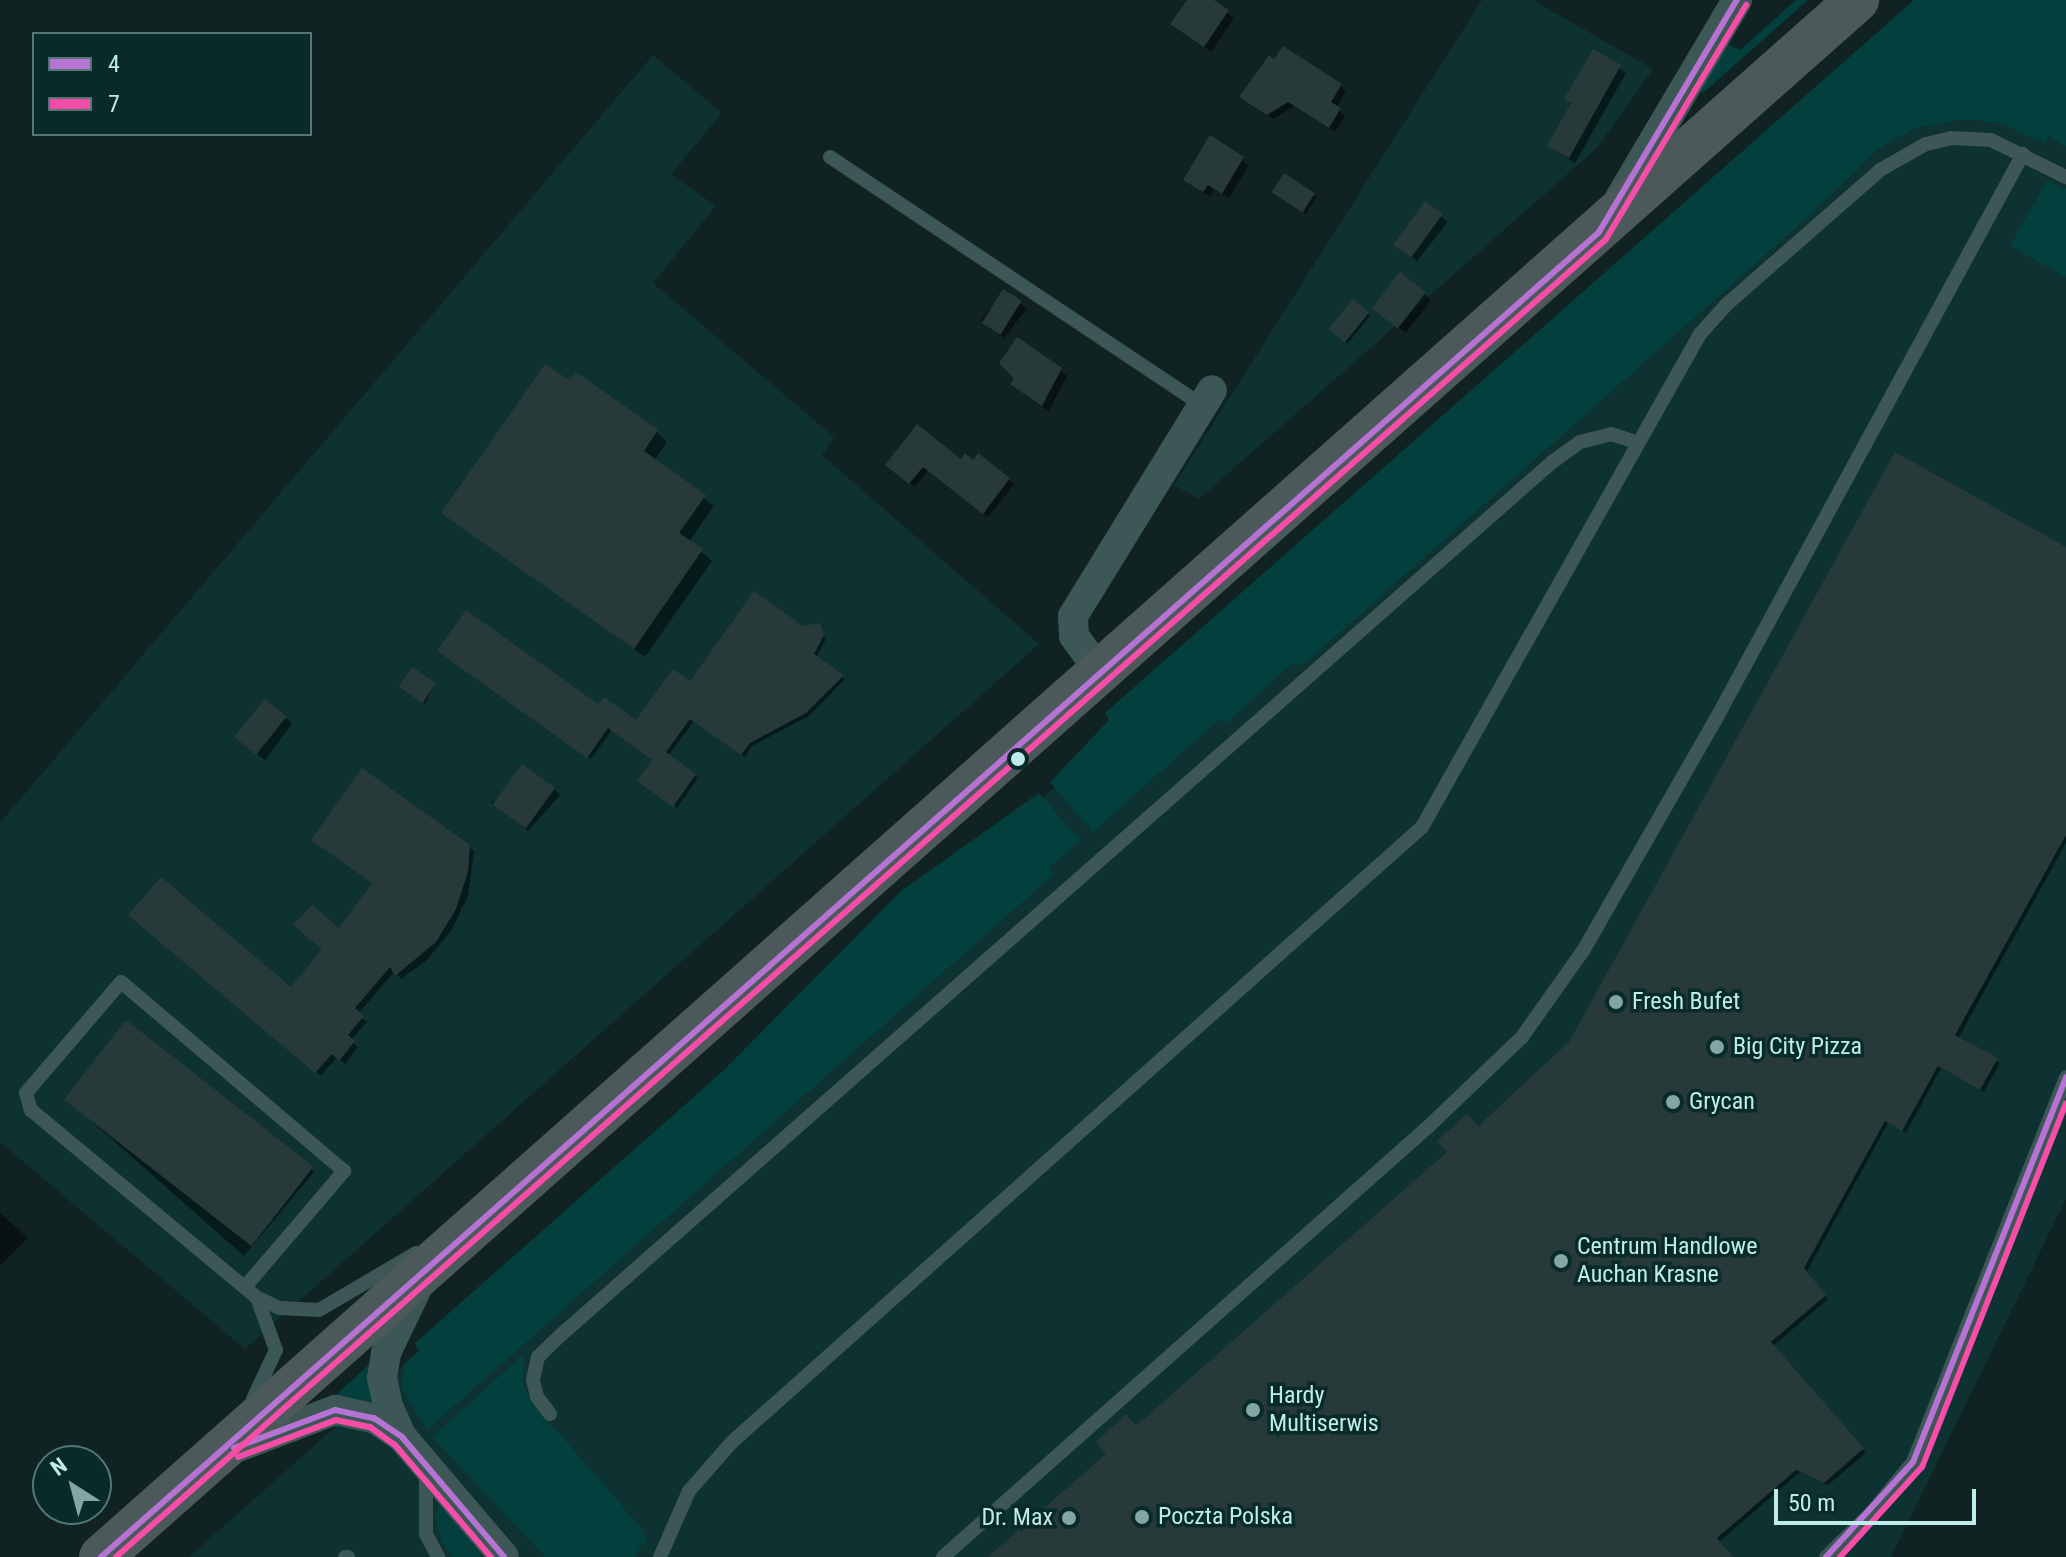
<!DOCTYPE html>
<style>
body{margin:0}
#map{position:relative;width:2066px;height:1557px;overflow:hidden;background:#102222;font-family:"Roboto Condensed",sans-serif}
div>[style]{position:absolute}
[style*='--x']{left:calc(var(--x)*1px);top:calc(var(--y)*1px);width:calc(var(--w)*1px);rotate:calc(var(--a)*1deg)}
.built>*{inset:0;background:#0e3231}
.green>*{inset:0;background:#023f3d}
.shadow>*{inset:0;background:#0007;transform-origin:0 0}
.building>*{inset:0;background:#28393a;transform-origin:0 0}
.lane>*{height:14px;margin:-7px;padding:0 7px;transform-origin:7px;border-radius:7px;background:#3c5756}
.street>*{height:30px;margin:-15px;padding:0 15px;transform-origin:15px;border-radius:15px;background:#3c5756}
.primary>*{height:44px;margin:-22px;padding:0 22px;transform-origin:22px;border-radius:22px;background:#4b595a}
.bus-1>*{height:6px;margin:-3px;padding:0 3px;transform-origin:3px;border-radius:3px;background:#b673d3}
.bus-2>*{height:6px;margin:-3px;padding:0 3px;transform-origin:3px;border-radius:3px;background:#f54da8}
.dots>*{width:22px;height:22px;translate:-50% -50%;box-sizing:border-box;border:4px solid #082a29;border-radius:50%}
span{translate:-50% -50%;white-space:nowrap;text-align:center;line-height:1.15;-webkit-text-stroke:7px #082a29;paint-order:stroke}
.poi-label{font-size:24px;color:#beede9}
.left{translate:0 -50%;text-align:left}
.right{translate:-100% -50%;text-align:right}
.legend{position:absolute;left:32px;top:32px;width:280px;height:104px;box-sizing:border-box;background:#082a29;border:2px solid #517876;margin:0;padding:10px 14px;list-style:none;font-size:24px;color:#beede9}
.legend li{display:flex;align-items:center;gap:16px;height:40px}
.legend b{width:40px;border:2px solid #517876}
.north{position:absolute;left:32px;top:1445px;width:80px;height:80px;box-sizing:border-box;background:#082a29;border:2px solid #517876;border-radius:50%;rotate:324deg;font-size:22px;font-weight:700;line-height:32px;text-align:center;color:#beede9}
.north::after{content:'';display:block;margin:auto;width:28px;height:36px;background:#81a6a3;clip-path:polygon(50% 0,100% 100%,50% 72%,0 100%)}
.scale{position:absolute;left:1774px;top:1489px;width:202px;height:36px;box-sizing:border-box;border:4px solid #beede9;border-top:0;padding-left:10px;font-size:24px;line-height:28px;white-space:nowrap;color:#beede9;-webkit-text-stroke:6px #082a29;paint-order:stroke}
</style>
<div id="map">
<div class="built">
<i style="clip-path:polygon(1482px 0,1533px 0,1653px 69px,1597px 148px,1199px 499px,1174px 485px)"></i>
<i style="clip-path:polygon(2066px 0,2066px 1199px,1891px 1557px,189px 1557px,1099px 748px)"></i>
<i style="clip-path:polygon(653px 55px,722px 113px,671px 174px,716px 206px,653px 283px,834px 437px,822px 455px,1039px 644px,245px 1349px,0 1142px,0 823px)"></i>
</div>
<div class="green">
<i style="clip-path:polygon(1796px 0,1808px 0,1703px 93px,1697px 91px,1727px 44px,1740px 50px)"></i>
<i style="clip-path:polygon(1914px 0,2066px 0,2066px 147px,2049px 136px,2045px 143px,2001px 124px,1966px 119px,1915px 128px,1878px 149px,1808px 217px,1302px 666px,1294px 662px,1226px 723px,1221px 718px,1093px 832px,1050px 782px,1109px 720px,1105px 713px)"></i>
<i style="clip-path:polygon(2047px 180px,2066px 189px,2066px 277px,2010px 246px)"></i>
<i style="clip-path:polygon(1039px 793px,1080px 840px,1049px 868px,1054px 874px,427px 1430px,402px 1389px,404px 1364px,420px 1350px,414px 1344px,723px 1071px,901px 891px)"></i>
<i style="clip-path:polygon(524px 1354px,523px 1385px,530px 1400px,643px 1530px,648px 1544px,640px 1546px,636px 1557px,545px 1557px,432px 1437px)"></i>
<i style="clip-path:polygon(370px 1365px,372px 1402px,334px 1397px,367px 1366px)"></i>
<i style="clip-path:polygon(440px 1505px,451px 1514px,482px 1557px,453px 1557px,442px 1543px,435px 1517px)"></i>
</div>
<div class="shadow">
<i style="clip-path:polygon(1189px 0,1210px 0,1234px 18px,1211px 52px,1173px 24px)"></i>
<i style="clip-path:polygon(1593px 52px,1626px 73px,1575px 163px,1549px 146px,1572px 105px,1567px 99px)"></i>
<i style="clip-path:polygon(1341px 86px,1346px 91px,1336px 108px,1345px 116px,1335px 132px,1294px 106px,1274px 119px,1241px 97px)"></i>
<i style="clip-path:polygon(1210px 138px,1249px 165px,1229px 198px,1215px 190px,1210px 197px,1185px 180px)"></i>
<i style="clip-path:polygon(1277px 195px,1314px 195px,1316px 197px,1306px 214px)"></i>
<i style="left:1425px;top:204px;width:29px;height:50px;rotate:38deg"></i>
<i style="left:1004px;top:291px;width:29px;height:37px;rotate:38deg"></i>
<i style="clip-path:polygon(1425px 294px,1431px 300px,1406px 333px,1381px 315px)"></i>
<i style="left:1353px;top:302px;width:22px;height:36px;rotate:39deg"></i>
<i style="clip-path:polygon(1018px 340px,1067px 376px,1049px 411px,1019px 390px)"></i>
<i style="clip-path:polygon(570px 383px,652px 427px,667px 442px,654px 461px,714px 506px,689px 542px,712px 561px,645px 657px,443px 513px)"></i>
<i style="clip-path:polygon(979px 456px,1014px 484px,988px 517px,928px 470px,915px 487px,893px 470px,974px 463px)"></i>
<i style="clip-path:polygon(2066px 550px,2066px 843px,1958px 1039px,2000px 1063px,1984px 1092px,1941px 1068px,1906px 1133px,1888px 1123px,1806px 1273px,1828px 1299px,1773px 1346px,1866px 1453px,1828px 1485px,1800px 1472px,1719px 1542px,1731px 1557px,991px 1557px,1571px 1043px)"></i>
<i style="clip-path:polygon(819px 626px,826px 639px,816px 658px,845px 679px,809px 716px,752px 746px,745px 757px,694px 721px,668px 756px,698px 778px,677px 808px,643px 784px,655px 760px,612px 730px,591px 759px,442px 654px,637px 723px,690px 683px,803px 628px)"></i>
<i style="clip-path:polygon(434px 685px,425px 704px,403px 689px)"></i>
<i style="clip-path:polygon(286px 718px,292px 724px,265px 760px,244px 744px)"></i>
<i style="clip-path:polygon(554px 789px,560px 795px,528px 831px,491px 802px)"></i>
<i style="clip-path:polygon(469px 846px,474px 851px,468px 896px,451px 931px,427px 960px,401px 979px,395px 971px,358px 1014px,367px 1022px,351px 1040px,358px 1047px,345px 1064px,337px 1057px,321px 1076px,135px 919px,291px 989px,340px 931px)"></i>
<i style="clip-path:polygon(64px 1097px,233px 1112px,237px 1107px,314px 1172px,244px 1256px)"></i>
<i style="clip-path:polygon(0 1213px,28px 1238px,0 1266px)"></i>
</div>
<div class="building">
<i style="clip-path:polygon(1187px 0,1214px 0,1229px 10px,1204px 47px,1170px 24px)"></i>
<i style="clip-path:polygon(1283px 46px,1342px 84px,1331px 102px,1341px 108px,1329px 128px,1288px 102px,1267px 115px,1239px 97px,1269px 55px,1274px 59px)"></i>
<i style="clip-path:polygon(1593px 49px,1621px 65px,1569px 158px,1547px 146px,1571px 103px,1564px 99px)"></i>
<i style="clip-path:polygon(1210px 135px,1244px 157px,1222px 194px,1208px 185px,1203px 192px,1183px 180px)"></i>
<i style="left:1284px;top:173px;width:37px;height:23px;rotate:33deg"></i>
<i style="left:1425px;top:201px;width:22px;height:54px;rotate:36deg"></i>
<i style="left:1400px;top:272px;width:33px;height:46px;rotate:38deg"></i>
<i style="left:1003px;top:289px;width:22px;height:40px;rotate:32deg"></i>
<i style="left:1353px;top:299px;width:21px;height:39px;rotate:39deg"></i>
<i style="clip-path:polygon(1017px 337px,1062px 368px,1042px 406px,1010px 384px,1014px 379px,999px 363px)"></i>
<i style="clip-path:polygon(545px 364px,569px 380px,576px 372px,653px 426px,658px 430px,644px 451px,706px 495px,679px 533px,703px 549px,634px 649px,441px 513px)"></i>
<i style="clip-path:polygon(917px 424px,961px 459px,965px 453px,973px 460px,978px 453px,1010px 478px,983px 514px,923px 467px,909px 484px,885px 465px)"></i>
<i style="clip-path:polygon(1895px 452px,2066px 547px,2066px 835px,1955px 1035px,1998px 1058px,1980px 1090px,1938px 1066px,1902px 1131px,1885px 1121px,1804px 1268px,1826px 1295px,1771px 1342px,1864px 1448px,1824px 1483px,1796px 1470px,1717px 1538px,1733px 1557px,988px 1557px,1106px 1454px,1096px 1442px,1126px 1414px,1136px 1426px,1447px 1152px,1437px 1141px,1467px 1114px,1478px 1126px,1569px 1042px)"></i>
<i style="clip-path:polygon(754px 591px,803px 626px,820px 623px,824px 635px,814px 654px,844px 675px,806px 713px,750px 743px,741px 755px,690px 719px,666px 752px,696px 774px,673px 807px,637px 781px,652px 760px,608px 728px,587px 758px,437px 651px,466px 610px,598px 704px,604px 697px,636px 720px,673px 669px,690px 681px)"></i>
<i style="left:412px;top:667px;width:29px;height:24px;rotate:34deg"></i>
<i style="left:265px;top:699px;width:28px;height:49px;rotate:39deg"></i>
<i style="left:522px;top:764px;width:41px;height:50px;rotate:36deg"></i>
<i style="clip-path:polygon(362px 768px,470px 845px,468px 872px,456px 909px,436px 942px,395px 976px,390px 967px,355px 1008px,364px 1016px,348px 1035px,355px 1041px,339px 1061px,332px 1054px,315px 1073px,128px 915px,161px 877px,291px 987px,322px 949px,293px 925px,312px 905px,339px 928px,372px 883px,311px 840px)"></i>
<i style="left:126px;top:1020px;width:238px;height:101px;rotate:38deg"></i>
</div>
<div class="lane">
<i style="--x:830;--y:157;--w:448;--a:33.7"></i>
<i style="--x:245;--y:1287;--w:153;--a:-49.5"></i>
<i style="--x:344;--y:1171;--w:292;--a:-139.7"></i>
<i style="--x:121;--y:982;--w:146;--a:130.6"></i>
<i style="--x:26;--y:1093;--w:18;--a:74"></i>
<i style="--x:31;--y:1110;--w:293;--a:39.7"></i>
<i style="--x:256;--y:1297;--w:26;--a:25"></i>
<i style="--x:280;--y:1308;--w:39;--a:3"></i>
<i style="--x:319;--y:1310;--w:113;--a:-30.4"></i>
<i style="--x:253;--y:1399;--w:54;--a:-64.9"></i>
<i style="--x:276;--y:1350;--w:55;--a:-110.1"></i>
<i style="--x:550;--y:1414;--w:21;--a:-127"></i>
<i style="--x:537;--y:1397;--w:18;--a:-103"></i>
<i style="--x:533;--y:1379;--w:23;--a:-77"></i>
<i style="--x:538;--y:1357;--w:33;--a:-44"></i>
<i style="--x:562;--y:1334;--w:1318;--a:-41.37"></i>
<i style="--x:1551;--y:463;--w:36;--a:-36"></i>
<i style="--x:1580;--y:442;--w:32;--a:-14"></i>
<i style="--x:1611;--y:434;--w:28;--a:18"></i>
<i style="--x:426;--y:1470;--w:64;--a:90"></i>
<i style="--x:426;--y:1534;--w:26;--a:62"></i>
<i style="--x:345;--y:1557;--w:3;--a:0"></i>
<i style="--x:660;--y:1557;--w:72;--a:-66.3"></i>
<i style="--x:689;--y:1491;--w:65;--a:-48.7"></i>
<i style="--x:732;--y:1442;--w:924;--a:-41.71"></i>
<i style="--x:1422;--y:827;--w:566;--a:-60.58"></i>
<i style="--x:1700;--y:334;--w:39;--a:-48"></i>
<i style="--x:1726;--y:305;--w:205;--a:-41.2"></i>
<i style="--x:1880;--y:170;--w:53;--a:-29.5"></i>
<i style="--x:1926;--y:144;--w:26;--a:-13"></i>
<i style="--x:1951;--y:138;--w:40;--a:2.9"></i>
<i style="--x:1991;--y:140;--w:84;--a:26.3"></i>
<i style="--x:943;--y:1557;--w:650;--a:-41.57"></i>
<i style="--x:1429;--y:1126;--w:129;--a:-43.7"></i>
<i style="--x:1522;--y:1037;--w:105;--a:-54.7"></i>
<i style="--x:1583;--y:951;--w:270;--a:-60.2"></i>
<i style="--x:1717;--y:717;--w:641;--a:-61.48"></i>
<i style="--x:1826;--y:1557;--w:64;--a:-44.4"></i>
<i style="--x:1872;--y:1512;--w:65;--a:-50.6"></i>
<i style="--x:1913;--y:1462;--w:414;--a:-68.3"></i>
</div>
<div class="street">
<i style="--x:1620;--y:198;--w:230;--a:-59.4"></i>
<i style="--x:1101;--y:673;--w:46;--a:-126.1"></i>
<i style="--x:1074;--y:636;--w:20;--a:-93"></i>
<i style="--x:1073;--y:616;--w:265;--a:-58.4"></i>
<i style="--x:419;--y:1284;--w:76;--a:115.6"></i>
<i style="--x:386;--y:1353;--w:25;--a:99"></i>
<i style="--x:382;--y:1378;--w:29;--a:78"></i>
<i style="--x:388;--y:1406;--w:34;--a:66"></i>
<i style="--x:402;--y:1437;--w:157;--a:49.6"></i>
<i style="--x:238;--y:1447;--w:104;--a:-20.9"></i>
<i style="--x:335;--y:1410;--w:40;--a:12"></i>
<i style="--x:374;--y:1418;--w:34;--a:34"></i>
</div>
<div class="primary">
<i style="--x:101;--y:1557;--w:2347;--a:-41.56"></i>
</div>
<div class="bus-1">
<i style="--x:234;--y:1448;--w:108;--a:-20.6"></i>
<i style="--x:335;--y:1410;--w:40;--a:12"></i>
<i style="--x:374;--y:1418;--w:34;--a:34"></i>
<i style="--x:402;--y:1437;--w:157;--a:49.6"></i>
<i style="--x:101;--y:1557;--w:2000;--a:-41.49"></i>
<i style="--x:1599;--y:232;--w:270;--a:-59.3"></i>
<i style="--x:1826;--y:1557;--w:129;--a:-47.5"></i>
<i style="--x:1913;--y:1462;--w:414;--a:-68.3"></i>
</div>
<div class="bus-2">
<i style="--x:238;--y:1457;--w:105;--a:-20.7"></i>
<i style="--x:336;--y:1420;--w:35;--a:12"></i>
<i style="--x:370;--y:1427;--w:31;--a:36"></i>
<i style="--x:395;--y:1445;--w:148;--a:49.4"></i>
<i style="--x:116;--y:1557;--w:1989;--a:-41.49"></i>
<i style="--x:1606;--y:239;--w:273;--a:-59.1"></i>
<i style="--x:1840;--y:1557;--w:122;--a:-47.7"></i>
<i style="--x:1922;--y:1467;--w:391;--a:-68.4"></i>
</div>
<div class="dots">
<i style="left:1018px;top:759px;background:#beede9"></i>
<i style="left:1616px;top:1002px;background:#81a6a3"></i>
<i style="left:1717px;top:1047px;background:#81a6a3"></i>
<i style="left:1673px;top:1102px;background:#81a6a3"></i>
<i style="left:1561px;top:1261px;background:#81a6a3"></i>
<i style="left:1253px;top:1410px;background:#81a6a3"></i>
<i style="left:1142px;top:1517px;background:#81a6a3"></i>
<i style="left:1069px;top:1518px;background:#81a6a3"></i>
</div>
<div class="poi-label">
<span class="left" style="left:1632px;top:1002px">Fresh Bufet</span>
<span class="left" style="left:1733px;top:1047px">Big City Pizza</span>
<span class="left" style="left:1689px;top:1102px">Grycan</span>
<span class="left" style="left:1577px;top:1261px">Centrum Handlowe<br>Auchan Krasne</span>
<span class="left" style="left:1269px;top:1410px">Hardy<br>Multiserwis</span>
<span class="left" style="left:1158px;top:1517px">Poczta Polska</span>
<span class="right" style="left:1053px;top:1518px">Dr. Max</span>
</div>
<ul class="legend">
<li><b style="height:10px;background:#b673d3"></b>4</li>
<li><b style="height:10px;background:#f54da8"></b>7</li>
</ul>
<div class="north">N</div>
<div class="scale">50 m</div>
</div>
